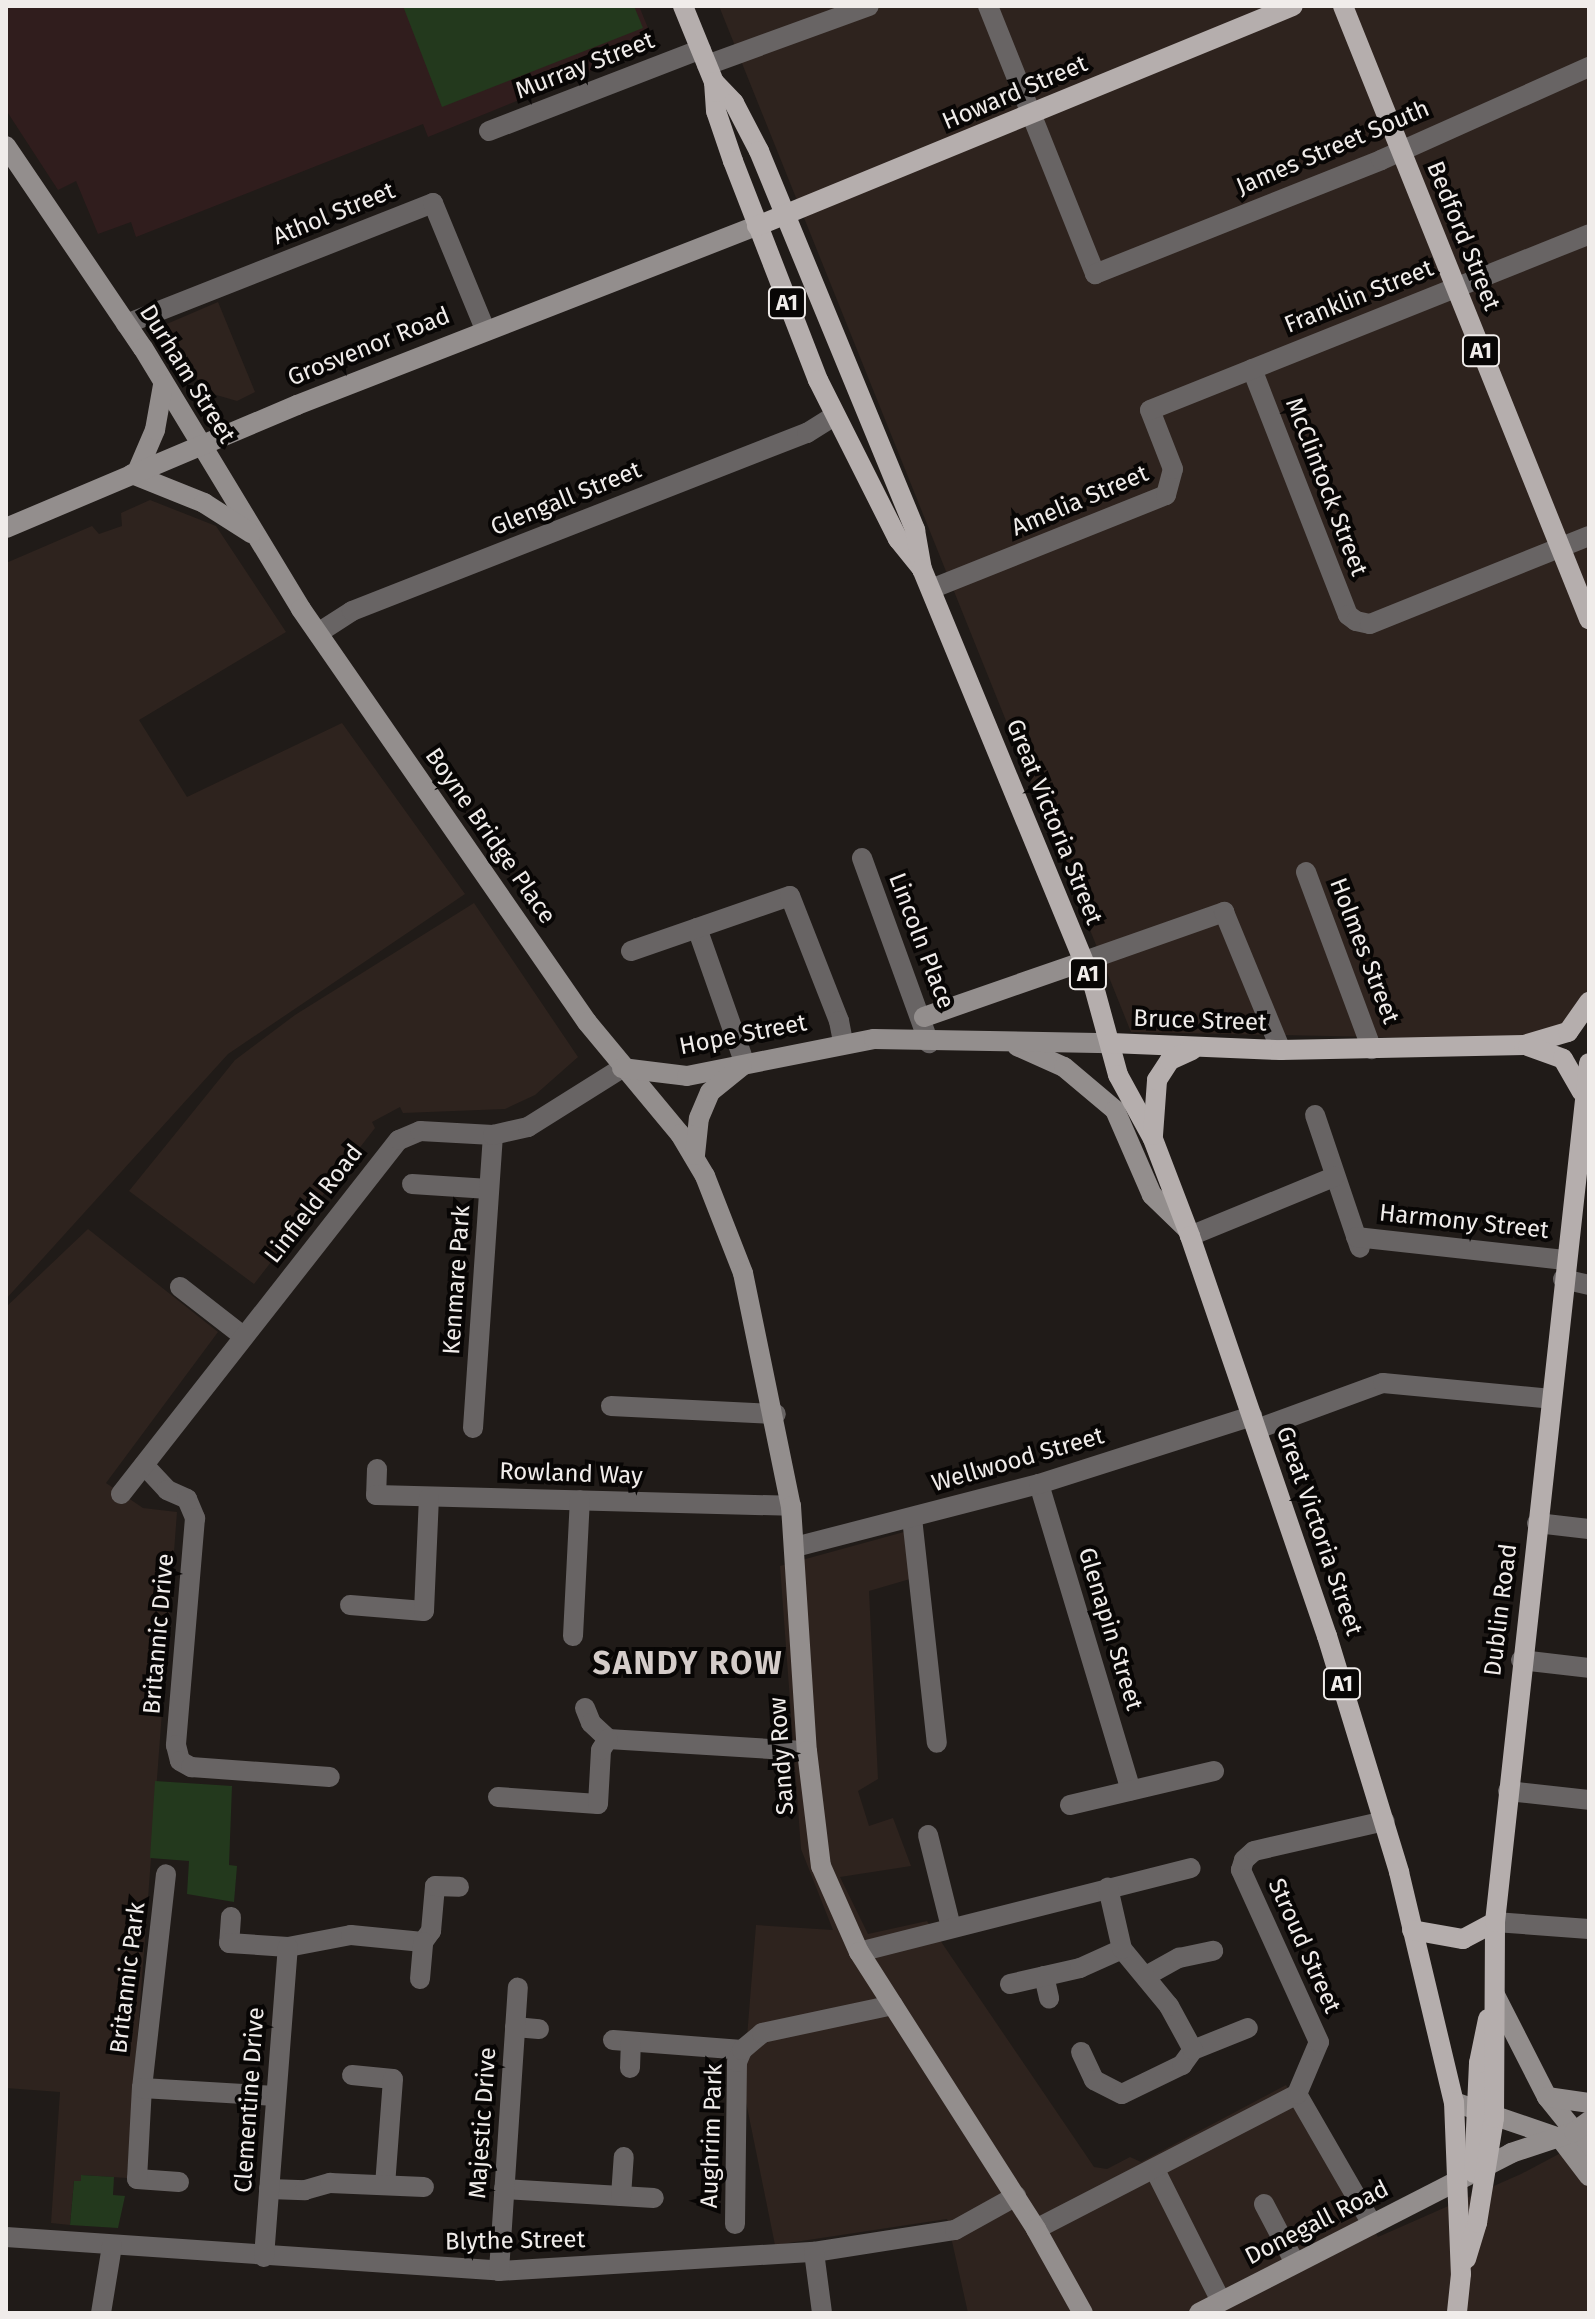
<!DOCTYPE html>
<style>
body{margin:0}
#map{position:relative;width:1595px;height:2319px;overflow:hidden;background:#201b18;font-family:"Fira Sans",sans-serif}
div>[style]{position:absolute}
[style*='--x']{left:calc(var(--x)*1px);top:calc(var(--y)*1px);width:calc(var(--w)*1px);rotate:calc(var(--a)*1deg)}
.built>*{inset:0;background:#2e231e}
.education>*{inset:0;background:#301d1d}
.green>*{inset:0;background:#23391d}
.street>*{height:20px;margin:-10px;padding:0 10px;transform-origin:10px;border-radius:10px;background:#686464}
.secondary>*{height:20px;margin:-10px;padding:0 10px;transform-origin:10px;border-radius:10px;background:#938e8d}
.primary>*{height:20px;margin:-10px;padding:0 10px;transform-origin:10px;border-radius:10px;background:#b5aead}
span{translate:-50% -50%;white-space:nowrap;text-align:center;line-height:1.15;-webkit-text-stroke:8px #080605;paint-order:stroke}
.shield-label span{padding:2px 6px;background:#080605;border:2px solid;border-radius:6px;-webkit-text-stroke-width:0}
.shield-label{font-size:22px;color:#f0ecea;font-weight:700}
.street-label{font-size:24px;color:#f0ecea}
.district-label{font-size:32px;color:#d4ccc9;font-weight:700;letter-spacing:2px}
.frame{position:absolute;inset:0;border:8px solid #f0ecea;pointer-events:none}
</style>
<div id="map">
<div class="built">
<i style="clip-path:polygon(719px 6px,1589px 6px,1589px 1002px,1580px 1019px,1518px 1040px,1131px 1032px)"></i>
<i style="clip-path:polygon(218px 302px,255px 392px,237px 401px,206px 392px,162px 326px)"></i>
<i style="clip-path:polygon(150px 500px,216px 526px,286px 632px,139px 720px,187px 797px,342px 723px,465px 894px,228px 1054px,6px 1299px,6px 563px,92px 526px,99px 534px,122px 526px,121px 513px)"></i>
<i style="clip-path:polygon(474px 903px,578px 1057px,535px 1095px,505px 1109px,403px 1113px,400px 1107px,372px 1122px,375px 1128px,254px 1284px,129px 1191px,235px 1060px,295px 1015px)"></i>
<i style="clip-path:polygon(88px 1229px,218px 1332px,106px 1483px,143px 1508px,177px 1512px,127px 2178px,82px 2175px,81px 2181px,74px 2181px,70px 2225px,51px 2223px,60px 2092px,6px 2088px,6px 1307px)"></i>
<i style="clip-path:polygon(904px 1532px,910px 1579px,869px 1591px,878px 1779px,858px 1791px,869px 1826px,893px 1818px,911px 1866px,840px 1877px,868px 1934px,927px 1921px,1094px 2167px,1107px 2169px,1130px 2157px,1141px 2162px,1286px 2085px,1378px 2237px,1521px 2174px,1589px 2138px,1589px 2313px,968px 2313px,947px 2219px,775px 2245px,743px 2087px,756px 1925px,833px 1930px,801px 1849px,780px 1566px)"></i>
</div>
<div class="education">
<i style="clip-path:polygon(6px 6px,639px 6px,655px 45px,428px 137px,423px 124px,136px 237px,131px 222px,98px 234px,76px 181px,58px 190px,6px 110px)"></i>
</div>
<div class="green">
<i style="clip-path:polygon(403px 6px,634px 6px,643px 28px,442px 107px)"></i>
<i style="clip-path:polygon(155px 1781px,232px 1786px,229px 1865px,237px 1866px,234px 1902px,187px 1894px,189px 1861px,150px 1858px)"></i>
<i style="clip-path:polygon(81px 2175px,114px 2177px,113px 2195px,125px 2196px,118px 2228px,70px 2225px,74px 2181px,81px 2181px)"></i>
</div>
<div class="street">
<i style="--x:988;--y:6;--w:289;--a:68.2"></i>
<i style="--x:1095;--y:274;--w:308;--a:-21.7"></i>
<i style="--x:1381;--y:160;--w:228;--a:-24.1"></i>
<i style="--x:707;--y:65;--w:172;--a:-20"></i>
<i style="--x:489;--y:131;--w:227;--a:-21.1"></i>
<i style="--x:126;--y:324;--w:330;--a:-21.5"></i>
<i style="--x:433;--y:203;--w:136;--a:67.6"></i>
<i style="--x:1252;--y:369;--w:264;--a:68.7"></i>
<i style="--x:1348;--y:615;--w:10;--a:37"></i>
<i style="--x:1356;--y:621;--w:14;--a:12"></i>
<i style="--x:1370;--y:624;--w:236;--a:-21.9"></i>
<i style="--x:931;--y:589;--w:253;--a:-21.8"></i>
<i style="--x:1166;--y:495;--w:27;--a:-75"></i>
<i style="--x:1173;--y:469;--w:63;--a:-111.3"></i>
<i style="--x:1150;--y:410;--w:473;--a:-21.8"></i>
<i style="--x:318;--y:633;--w:40;--a:-32.9"></i>
<i style="--x:352;--y:611;--w:489;--a:-21.4"></i>
<i style="--x:807;--y:433;--w:32;--a:-32"></i>
<i style="--x:862;--y:858;--w:197;--a:70.1"></i>
<i style="--x:1306;--y:872;--w:189;--a:69.6"></i>
<i style="--x:697;--y:928;--w:144;--a:70.6"></i>
<i style="--x:631;--y:951;--w:168;--a:-19.1"></i>
<i style="--x:790;--y:896;--w:134;--a:68.6"></i>
<i style="--x:839;--y:1021;--w:21;--a:79"></i>
<i style="--x:1082;--y:962;--w:151;--a:-19.4"></i>
<i style="--x:1224;--y:912;--w:149;--a:67.6"></i>
<i style="--x:1315;--y:1115;--w:140;--a:71.3"></i>
<i style="--x:412;--y:1184;--w:77;--a:3.7"></i>
<i style="--x:1190;--y:1236;--w:156;--a:-22.3"></i>
<i style="--x:1356;--y:1237;--w:210;--a:6.3"></i>
<i style="--x:1563;--y:1279;--w:27;--a:13"></i>
<i style="--x:180;--y:1287;--w:80;--a:37.9"></i>
<i style="--x:611;--y:1406;--w:165;--a:2.8"></i>
<i style="--x:473;--y:1428;--w:294;--a:-86.1"></i>
<i style="--x:1257;--y:1429;--w:134;--a:-20.1"></i>
<i style="--x:1383;--y:1383;--w:169;--a:5.4"></i>
<i style="--x:144;--y:1465;--w:34;--a:47"></i>
<i style="--x:167;--y:1490;--w:22;--a:24"></i>
<i style="--x:187;--y:1499;--w:21;--a:67"></i>
<i style="--x:195;--y:1518;--w:228;--a:94.8"></i>
<i style="--x:176;--y:1745;--w:16;--a:76"></i>
<i style="--x:180;--y:1761;--w:13;--a:29"></i>
<i style="--x:191;--y:1767;--w:139;--a:4.1"></i>
<i style="--x:377;--y:1469;--w:26;--a:92"></i>
<i style="--x:376;--y:1495;--w:415;--a:1.5"></i>
<i style="--x:1039;--y:1484;--w:320;--a:73.3"></i>
<i style="--x:121;--y:1494;--w:450;--a:-51.9"></i>
<i style="--x:399;--y:1140;--w:23;--a:-23"></i>
<i style="--x:420;--y:1131;--w:73;--a:3.1"></i>
<i style="--x:493;--y:1135;--w:36;--a:-13"></i>
<i style="--x:528;--y:1127;--w:111;--a:-32.1"></i>
<i style="--x:912;--y:1518;--w:226;--a:83.7"></i>
<i style="--x:1537;--y:1523;--w:52;--a:6.6"></i>
<i style="--x:795;--y:1547;--w:252;--a:-14.5"></i>
<i style="--x:1039;--y:1484;--w:224;--a:-17.7"></i>
<i style="--x:350;--y:1605;--w:74;--a:4.6"></i>
<i style="--x:424;--y:1611;--w:113;--a:-87.5"></i>
<i style="--x:573;--y:1636;--w:136;--a:-87.1"></i>
<i style="--x:1521;--y:1660;--w:68;--a:6.7"></i>
<i style="--x:585;--y:1708;--w:16;--a:68"></i>
<i style="--x:591;--y:1723;--w:23;--a:43"></i>
<i style="--x:608;--y:1739;--w:199;--a:3.5"></i>
<i style="--x:1508;--y:1791;--w:81;--a:6.3"></i>
<i style="--x:498;--y:1797;--w:100;--a:4"></i>
<i style="--x:598;--y:1804;--w:54;--a:-86.8"></i>
<i style="--x:601;--y:1750;--w:13;--a:-58"></i>
<i style="--x:1070;--y:1805;--w:148;--a:-13.3"></i>
<i style="--x:928;--y:1835;--w:95;--a:76"></i>
<i style="--x:231;--y:1917;--w:26;--a:94"></i>
<i style="--x:229;--y:1943;--w:59;--a:3.9"></i>
<i style="--x:288;--y:1947;--w:64;--a:-10.8"></i>
<i style="--x:351;--y:1935;--w:72;--a:5.6"></i>
<i style="--x:1495;--y:1922;--w:94;--a:4.3"></i>
<i style="--x:423;--y:1942;--w:14;--a:-54"></i>
<i style="--x:431;--y:1931;--w:45;--a:-84.9"></i>
<i style="--x:435;--y:1886;--w:24;--a:2"></i>
<i style="--x:859;--y:1952;--w:342;--a:-14.2"></i>
<i style="--x:1044;--y:1976;--w:23;--a:77"></i>
<i style="--x:1146;--y:1976;--w:38;--a:-29"></i>
<i style="--x:1179;--y:1958;--w:35;--a:-12"></i>
<i style="--x:420;--y:1979;--w:37;--a:-85"></i>
<i style="--x:1010;--y:1984;--w:72;--a:-12.9"></i>
<i style="--x:1080;--y:1968;--w:46;--a:-24.3"></i>
<i style="--x:515;--y:2027;--w:24;--a:5"></i>
<i style="--x:613;--y:2040;--w:129;--a:4.4"></i>
<i style="--x:1193;--y:2050;--w:59;--a:-21.8"></i>
<i style="--x:1081;--y:2052;--w:31;--a:65"></i>
<i style="--x:1094;--y:2080;--w:31;--a:27"></i>
<i style="--x:1122;--y:2094;--w:67;--a:-25.8"></i>
<i style="--x:1182;--y:2065;--w:19;--a:-54"></i>
<i style="--x:1193;--y:2050;--w:50;--a:-118.6"></i>
<i style="--x:1169;--y:2006;--w:74;--a:-129.5"></i>
<i style="--x:1122;--y:1949;--w:63;--a:-102.9"></i>
<i style="--x:630;--y:2068;--w:26;--a:-88"></i>
<i style="--x:352;--y:2075;--w:41;--a:5.6"></i>
<i style="--x:393;--y:2079;--w:106;--a:94.3"></i>
<i style="--x:142;--y:2088;--w:215;--a:-83.6"></i>
<i style="--x:1297;--y:2094;--w:150;--a:60"></i>
<i style="--x:1155;--y:2170;--w:147;--a:63.3"></i>
<i style="--x:179;--y:2182;--w:42;--a:-175.9"></i>
<i style="--x:137;--y:2179;--w:91;--a:-86.9"></i>
<i style="--x:142;--y:2088;--w:134;--a:3.4"></i>
<i style="--x:269;--y:2189;--w:36;--a:2"></i>
<i style="--x:305;--y:2190;--w:26;--a:-16"></i>
<i style="--x:330;--y:2183;--w:94;--a:2.4"></i>
<i style="--x:504;--y:2189;--w:150;--a:3.4"></i>
<i style="--x:621;--y:2196;--w:39;--a:-86"></i>
<i style="--x:1264;--y:2204;--w:67;--a:62.3"></i>
<i style="--x:735;--y:2224;--w:162;--a:-89.3"></i>
<i style="--x:737;--y:2062;--w:13;--a:-67"></i>
<i style="--x:742;--y:2050;--w:26;--a:-40"></i>
<i style="--x:762;--y:2033;--w:134;--a:-12.1"></i>
<i style="--x:1036;--y:2229;--w:294;--a:-27.3"></i>
<i style="--x:1297;--y:2094;--w:56;--a:-67.1"></i>
<i style="--x:1319;--y:2042;--w:189;--a:-114.4"></i>
<i style="--x:1241;--y:1870;--w:10;--a:-73"></i>
<i style="--x:1244;--y:1860;--w:13;--a:-42"></i>
<i style="--x:1254;--y:1851;--w:134;--a:-12.9"></i>
<i style="--x:6;--y:2237;--w:494;--a:3.9"></i>
<i style="--x:499;--y:2271;--w:316;--a:-3.5"></i>
<i style="--x:814;--y:2252;--w:143;--a:-8.9"></i>
<i style="--x:955;--y:2230;--w:70;--a:-29.1"></i>
<i style="--x:814;--y:2252;--w:62;--a:82.5"></i>
<i style="--x:264;--y:2257;--w:311;--a:-85.6"></i>
<i style="--x:499;--y:2271;--w:284;--a:-86.2"></i>
<i style="--x:101;--y:2313;--w:68;--a:-80.7"></i>
</div>
<div class="secondary">
<i style="--x:6;--y:146;--w:244;--a:55.9"></i>
<i style="--x:143;--y:348;--w:305;--a:58.8"></i>
<i style="--x:301;--y:609;--w:502;--a:55.3"></i>
<i style="--x:587;--y:1022;--w:146;--a:50.3"></i>
<i style="--x:680;--y:1134;--w:49;--a:59.2"></i>
<i style="--x:705;--y:1176;--w:104;--a:68.6"></i>
<i style="--x:743;--y:1273;--w:238;--a:78.4"></i>
<i style="--x:791;--y:1506;--w:246;--a:86.3"></i>
<i style="--x:807;--y:1751;--w:116;--a:83.1"></i>
<i style="--x:821;--y:1866;--w:94;--a:66.2"></i>
<i style="--x:859;--y:1952;--w:329;--a:57.4"></i>
<i style="--x:1036;--y:2229;--w:96;--a:60.8"></i>
<i style="--x:137;--y:472;--w:46;--a:-66.8"></i>
<i style="--x:155;--y:430;--w:46;--a:-79.9"></i>
<i style="--x:132;--y:474;--w:78;--a:21.9"></i>
<i style="--x:204;--y:503;--w:56;--a:32.6"></i>
<i style="--x:6;--y:528;--w:316;--a:-22.9"></i>
<i style="--x:297;--y:405;--w:494;--a:-21.3"></i>
<i style="--x:924;--y:1017;--w:167;--a:-19.2"></i>
<i style="--x:1017;--y:1046;--w:51;--a:24.1"></i>
<i style="--x:1064;--y:1067;--w:67;--a:40.1"></i>
<i style="--x:1115;--y:1110;--w:93;--a:66.5"></i>
<i style="--x:1152;--y:1195;--w:49;--a:44.2"></i>
<i style="--x:622;--y:1068;--w:65;--a:7"></i>
<i style="--x:687;--y:1076;--w:191;--a:-11.2"></i>
<i style="--x:874;--y:1039;--w:237;--a:1"></i>
<i style="--x:695;--y:1155;--w:37;--a:-84"></i>
<i style="--x:699;--y:1118;--w:28;--a:-67"></i>
<i style="--x:710;--y:1092;--w:41;--a:-39.1"></i>
<i style="--x:1495;--y:1995;--w:114;--a:63"></i>
<i style="--x:1547;--y:2097;--w:67;--a:51.1"></i>
<i style="--x:1547;--y:2097;--w:42;--a:8.1"></i>
<i style="--x:1454;--y:2102;--w:112;--a:18.8"></i>
<i style="--x:1560;--y:2138;--w:48;--a:52.7"></i>
<i style="--x:1199;--y:2313;--w:351;--a:-27.1"></i>
<i style="--x:1511;--y:2153;--w:66;--a:-18.4"></i>
<i style="--x:1574;--y:2132;--w:19;--a:-36"></i>
</div>
<div class="primary">
<i style="--x:683;--y:6;--w:82;--a:67.8"></i>
<i style="--x:714;--y:82;--w:29;--a:86"></i>
<i style="--x:716;--y:111;--w:53;--a:71.2"></i>
<i style="--x:733;--y:161;--w:235;--a:68.8"></i>
<i style="--x:818;--y:380;--w:178;--a:63.3"></i>
<i style="--x:898;--y:539;--w:35;--a:51"></i>
<i style="--x:1343;--y:6;--w:661;--a:68.13"></i>
<i style="--x:714;--y:82;--w:29;--a:46"></i>
<i style="--x:734;--y:103;--w:54;--a:62.5"></i>
<i style="--x:759;--y:151;--w:410;--a:67.6"></i>
<i style="--x:915;--y:530;--w:40;--a:80"></i>
<i style="--x:922;--y:569;--w:452;--a:67.6"></i>
<i style="--x:1094;--y:987;--w:91;--a:74.7"></i>
<i style="--x:1118;--y:1075;--w:73;--a:61.3"></i>
<i style="--x:1153;--y:1139;--w:104;--a:69.1"></i>
<i style="--x:1190;--y:1236;--w:423;--a:71.1"></i>
<i style="--x:1327;--y:1636;--w:247;--a:73"></i>
<i style="--x:1399;--y:1872;--w:236;--a:76.6"></i>
<i style="--x:1454;--y:2102;--w:172;--a:87.7"></i>
<i style="--x:1461;--y:2274;--w:39;--a:96"></i>
<i style="--x:757;--y:226;--w:579;--a:-22.32"></i>
<i style="--x:1111;--y:1043;--w:170;--a:2.4"></i>
<i style="--x:1281;--y:1050;--w:243;--a:-1.2"></i>
<i style="--x:1524;--y:1045;--w:46;--a:-16.5"></i>
<i style="--x:1568;--y:1032;--w:37;--a:-55"></i>
<i style="--x:1528;--y:1046;--w:37;--a:20"></i>
<i style="--x:1563;--y:1059;--w:38;--a:60"></i>
<i style="--x:1153;--y:1135;--w:55;--a:-85.8"></i>
<i style="--x:1157;--y:1080;--w:24;--a:-57"></i>
<i style="--x:1170;--y:1060;--w:24;--a:-24"></i>
<i style="--x:1412;--y:1930;--w:52;--a:10"></i>
<i style="--x:1463;--y:1939;--w:36;--a:-28"></i>
<i style="--x:1474;--y:2173;--w:110;--a:-87.4"></i>
<i style="--x:1479;--y:2063;--w:45;--a:-78.4"></i>
<i style="--x:1466;--y:2259;--w:38;--a:-73"></i>
<i style="--x:1477;--y:2223;--w:106;--a:-80.8"></i>
<i style="--x:1494;--y:2118;--w:196;--a:-89.7"></i>
<i style="--x:1495;--y:1922;--w:864;--a:-83.75"></i>
</div>
<div class="shield-label">
<span style="left:787px;top:303px">A1</span>
<span style="left:1481px;top:351px">A1</span>
<span style="left:1088px;top:974px">A1</span>
<span style="left:1342px;top:1684px">A1</span>
</div>
<div class="street-label">
<span style="left:585px;top:66px;rotate:-21deg">Murray Street</span>
<span style="left:1015px;top:93px;rotate:-23deg">Howard Street</span>
<span style="left:1333px;top:148px;rotate:-23deg">James Street South</span>
<span style="left:334px;top:214px;rotate:-22deg">Athol Street</span>
<span style="left:1463px;top:236px;rotate:68deg">Bedford Street</span>
<span style="left:1359px;top:297px;rotate:-22deg">Franklin Street</span>
<span style="left:369px;top:347px;rotate:-22deg">Grosvenor Road</span>
<span style="left:187px;top:374px;rotate:58deg">Durham Street</span>
<span style="left:1326px;top:487px;rotate:69deg">McClintock Street</span>
<span style="left:566px;top:499px;rotate:-22deg">Glengall Street</span>
<span style="left:1080px;top:501px;rotate:-23deg">Amelia Street</span>
<span style="left:1054px;top:822px;rotate:68deg">Great Victoria Street</span>
<span style="left:490px;top:836px;rotate:55deg">Boyne Bridge Place</span>
<span style="left:921px;top:941px;rotate:69deg">Lincoln Place</span>
<span style="left:1364px;top:951px;rotate:69deg">Holmes Street</span>
<span style="left:1200px;top:1021px;rotate:2deg">Bruce Street</span>
<span style="left:743px;top:1035px;rotate:-11deg">Hope Street</span>
<span style="left:314px;top:1204px;rotate:-52deg">Linfield Road</span>
<span style="left:1464px;top:1222px;rotate:6deg">Harmony Street</span>
<span style="left:457px;top:1280px;rotate:-86deg">Kenmare Park</span>
<span style="left:1018px;top:1460px;rotate:-16deg">Wellwood Street</span>
<span style="left:571px;top:1474px;rotate:2deg">Rowland Way</span>
<span style="left:1319px;top:1531px;rotate:71deg">Great Victoria Street</span>
<span style="left:1501px;top:1610px;rotate:-83deg">Dublin Road</span>
<span style="left:1110px;top:1629px;rotate:73deg">Glenapin Street</span>
<span style="left:159px;top:1634px;rotate:-85deg">Britannic Drive</span>
<span style="left:782px;top:1756px;rotate:-94deg">Sandy Row</span>
<span style="left:1304px;top:1946px;rotate:66deg">Stroud Street</span>
<span style="left:128px;top:1978px;rotate:-83deg">Britannic Park</span>
<span style="left:250px;top:2100px;rotate:-86deg">Clementine Drive</span>
<span style="left:483px;top:2123px;rotate:-86deg">Majestic Drive</span>
<span style="left:712px;top:2136px;rotate:-88deg">Aughrim Park</span>
<span style="left:1317px;top:2223px;rotate:-27deg">Donegall Road</span>
<span style="left:515px;top:2241px;rotate:-1deg">Blythe Street</span>
</div>
<div class="district-label">
<span style="left:688px;top:1663px">SANDY ROW</span>
</div>
<div class="frame"></div>
</div>
